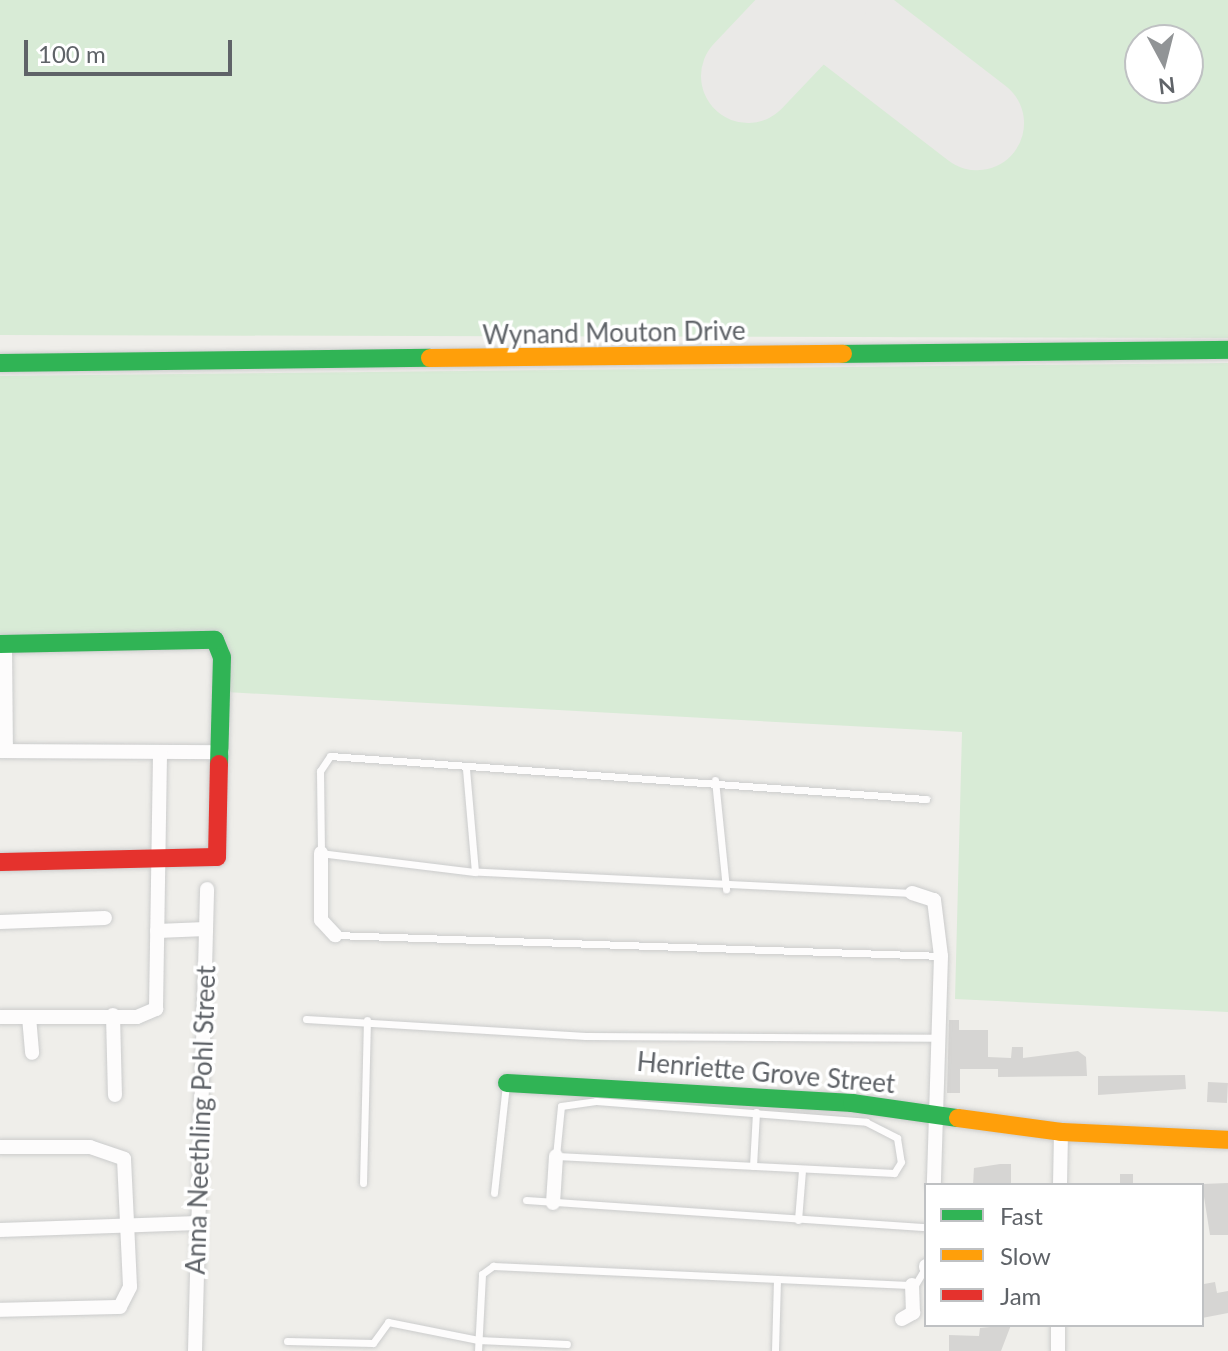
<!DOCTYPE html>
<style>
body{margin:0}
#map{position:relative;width:1228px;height:1351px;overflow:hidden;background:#efeeea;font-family:Lato,sans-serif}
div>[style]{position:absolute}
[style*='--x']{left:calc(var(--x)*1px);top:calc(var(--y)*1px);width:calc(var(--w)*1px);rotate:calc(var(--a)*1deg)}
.green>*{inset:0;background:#d8ebd6}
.runway>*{height:94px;margin:-47px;padding:0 47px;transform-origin:47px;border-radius:47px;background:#eae9e7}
.building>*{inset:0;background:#d6d5d3;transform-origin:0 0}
.roads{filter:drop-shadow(0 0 2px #cbcccc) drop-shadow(0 0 2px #cbcccc)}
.lane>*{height:7px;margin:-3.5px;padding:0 3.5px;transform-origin:3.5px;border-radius:3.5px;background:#fdfcfc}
.street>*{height:14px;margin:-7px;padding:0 7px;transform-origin:7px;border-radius:7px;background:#fdfcfc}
.fast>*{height:18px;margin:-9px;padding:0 9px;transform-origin:9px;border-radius:9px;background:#30b455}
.slow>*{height:18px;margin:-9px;padding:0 9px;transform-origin:9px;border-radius:9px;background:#ff9f0a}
.jam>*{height:18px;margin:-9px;padding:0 9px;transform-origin:9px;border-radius:9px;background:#e5322d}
span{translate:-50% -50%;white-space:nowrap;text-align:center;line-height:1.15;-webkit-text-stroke:7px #fff;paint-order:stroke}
.street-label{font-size:26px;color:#5f6368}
.legend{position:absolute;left:924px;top:1183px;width:280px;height:144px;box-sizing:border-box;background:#fff;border:2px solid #bfc1c3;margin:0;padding:10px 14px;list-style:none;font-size:24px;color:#5f6368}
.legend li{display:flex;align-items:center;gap:16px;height:40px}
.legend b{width:40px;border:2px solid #bfc1c3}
.north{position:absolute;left:1124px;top:24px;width:80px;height:80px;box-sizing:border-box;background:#fff;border:2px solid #bfc1c3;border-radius:50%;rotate:173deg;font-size:22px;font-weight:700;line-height:32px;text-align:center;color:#5f6368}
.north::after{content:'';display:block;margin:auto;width:28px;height:36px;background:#919496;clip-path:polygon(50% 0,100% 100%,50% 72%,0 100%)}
.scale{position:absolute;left:24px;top:40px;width:208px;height:36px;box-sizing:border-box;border:4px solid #5f6368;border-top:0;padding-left:10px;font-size:24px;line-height:28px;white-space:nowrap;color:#5f6368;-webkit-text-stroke:6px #fff;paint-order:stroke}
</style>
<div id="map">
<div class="green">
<i style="clip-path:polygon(evenodd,0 0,1228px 0,1228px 338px,0 335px,0 0,1140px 40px,1188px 40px,1188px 88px,1140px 88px,1140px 40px)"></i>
<i style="clip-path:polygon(1228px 363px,1228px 1012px,955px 999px,962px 732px,226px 692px,225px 640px,0 643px,0 376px)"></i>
</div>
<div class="runway">
<i style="--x:817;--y:0;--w:202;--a:37.6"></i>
<i style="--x:748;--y:76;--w:105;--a:-46.5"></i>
</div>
<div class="building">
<i style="clip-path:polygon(949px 1020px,959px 1020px,959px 1030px,988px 1030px,988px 1057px,1011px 1058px,1012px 1047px,1023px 1047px,1023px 1058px,1078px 1051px,1086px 1057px,1087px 1076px,998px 1077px,998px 1069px,960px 1069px,960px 1093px,947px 1093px)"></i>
<i style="clip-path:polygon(1185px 1075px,1186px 1089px,1098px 1095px,1098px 1076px)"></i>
<i style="left:1208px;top:1082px;width:20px;height:20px;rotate:3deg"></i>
<i style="clip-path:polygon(1000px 1164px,1011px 1164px,1011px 1185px,973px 1185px,974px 1168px)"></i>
<i style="left:1120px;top:1174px;width:13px;height:11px"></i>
<i style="clip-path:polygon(1228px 1183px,1228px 1235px,1210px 1235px,1202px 1184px)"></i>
<i style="clip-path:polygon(1215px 1282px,1217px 1293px,1228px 1291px,1228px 1313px,1202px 1318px,1204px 1284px)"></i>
<i style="clip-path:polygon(1011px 1325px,1001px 1351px,949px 1351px,949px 1335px,979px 1336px,980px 1328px)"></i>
</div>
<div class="roads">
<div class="lane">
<i style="--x:466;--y:769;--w:103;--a:85"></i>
<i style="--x:715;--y:780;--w:110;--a:84.2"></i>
<i style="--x:912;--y:893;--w:438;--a:-177.2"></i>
<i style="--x:475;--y:872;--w:155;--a:-173"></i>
<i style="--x:321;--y:853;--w:82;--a:-90.7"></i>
<i style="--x:320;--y:771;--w:18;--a:-56"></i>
<i style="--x:330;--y:756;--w:598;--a:4.13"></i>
<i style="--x:335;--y:935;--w:606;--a:1.98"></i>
<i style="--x:306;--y:1019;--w:280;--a:3.5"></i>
<i style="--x:585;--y:1036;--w:354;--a:0.3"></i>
<i style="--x:596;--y:1101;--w:271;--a:4.4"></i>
<i style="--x:866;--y:1122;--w:35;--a:27"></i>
<i style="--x:897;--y:1138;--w:24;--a:81"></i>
<i style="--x:901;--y:1162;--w:13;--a:122"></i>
<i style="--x:894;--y:1173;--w:338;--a:-177.1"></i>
<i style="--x:556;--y:1156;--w:50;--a:-84.3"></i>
<i style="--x:561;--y:1106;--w:35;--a:-8"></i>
<i style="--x:753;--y:1166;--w:54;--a:-86.8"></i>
<i style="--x:363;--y:1183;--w:163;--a:-88.6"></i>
<i style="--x:494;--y:1193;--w:109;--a:-83.7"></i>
<i style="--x:526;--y:1200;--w:401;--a:3.9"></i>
<i style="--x:798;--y:1220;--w:50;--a:-85.4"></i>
<i style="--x:287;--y:1341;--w:86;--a:1.3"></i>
<i style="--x:373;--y:1343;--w:26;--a:-54"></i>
<i style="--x:388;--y:1322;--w:92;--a:11.3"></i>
<i style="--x:478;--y:1340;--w:89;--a:2.6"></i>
<i style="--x:478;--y:1351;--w:77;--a:-87"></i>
<i style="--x:482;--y:1274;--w:14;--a:-36"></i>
<i style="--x:493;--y:1266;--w:422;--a:2.6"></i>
<i style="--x:915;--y:1285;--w:21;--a:-59"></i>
<i style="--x:775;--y:1351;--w:70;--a:-88.4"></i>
</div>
<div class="street">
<i style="--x:5;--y:644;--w:107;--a:89.5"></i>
<i style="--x:0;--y:751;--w:222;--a:0.3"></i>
<i style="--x:321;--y:853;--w:67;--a:90"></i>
<i style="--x:321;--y:920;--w:21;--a:47"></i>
<i style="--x:912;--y:893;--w:23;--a:18"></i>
<i style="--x:934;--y:900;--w:56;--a:82.9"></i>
<i style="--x:941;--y:956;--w:229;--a:91.8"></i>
<i style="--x:0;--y:922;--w:105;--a:-2.2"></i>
<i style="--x:157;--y:931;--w:49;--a:-2.3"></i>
<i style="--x:113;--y:1015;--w:80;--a:88.6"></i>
<i style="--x:0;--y:1017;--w:137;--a:0"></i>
<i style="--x:137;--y:1017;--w:21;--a:-23"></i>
<i style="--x:156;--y:1009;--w:256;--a:-89.1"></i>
<i style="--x:29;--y:1017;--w:36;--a:85"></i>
<i style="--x:0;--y:1147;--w:90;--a:0"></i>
<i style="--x:90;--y:1147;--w:36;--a:19"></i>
<i style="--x:124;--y:1159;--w:128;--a:87.3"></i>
<i style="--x:130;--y:1287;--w:22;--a:117"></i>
<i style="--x:120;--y:1307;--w:120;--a:178.6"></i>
<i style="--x:1060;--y:1185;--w:53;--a:-88.9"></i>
<i style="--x:553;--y:1203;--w:47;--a:-86.3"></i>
<i style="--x:0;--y:1230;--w:198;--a:-2"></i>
<i style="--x:926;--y:1267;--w:1;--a:-90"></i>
<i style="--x:902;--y:1319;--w:13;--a:-29"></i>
<i style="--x:913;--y:1313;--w:28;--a:-92"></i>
<i style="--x:195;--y:1351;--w:462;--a:-88.5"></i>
<i style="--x:1058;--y:1351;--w:26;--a:-90"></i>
</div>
<div class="fast">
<i style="--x:843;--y:354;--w:385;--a:-0.6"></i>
<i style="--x:0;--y:363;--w:430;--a:-0.7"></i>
<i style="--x:0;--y:644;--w:215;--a:-1.1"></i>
<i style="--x:215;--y:640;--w:18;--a:68"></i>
<i style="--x:222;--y:657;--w:107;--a:91.6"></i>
<i style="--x:507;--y:1083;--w:346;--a:3.3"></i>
<i style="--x:852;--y:1103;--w:107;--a:8.1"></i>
</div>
<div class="slow">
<i style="--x:430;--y:358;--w:413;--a:-0.6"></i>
<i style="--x:958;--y:1118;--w:104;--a:7.7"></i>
<i style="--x:1061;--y:1132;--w:167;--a:2.7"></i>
</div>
<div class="jam">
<i style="--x:0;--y:862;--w:217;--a:-1.3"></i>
<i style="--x:217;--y:857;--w:93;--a:-88.8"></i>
</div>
</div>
<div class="street-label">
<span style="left:614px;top:333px;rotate:-1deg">Wynand Mouton Drive</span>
<span style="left:766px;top:1073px;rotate:5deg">Henriette Grove Street</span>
<span style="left:201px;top:1120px;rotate:-88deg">Anna Neethling Pohl Street</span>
</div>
<ul class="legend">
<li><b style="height:10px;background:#30b455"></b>Fast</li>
<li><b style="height:10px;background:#ff9f0a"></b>Slow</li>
<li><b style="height:10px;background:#e5322d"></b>Jam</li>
</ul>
<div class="north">N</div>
<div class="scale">100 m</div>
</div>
